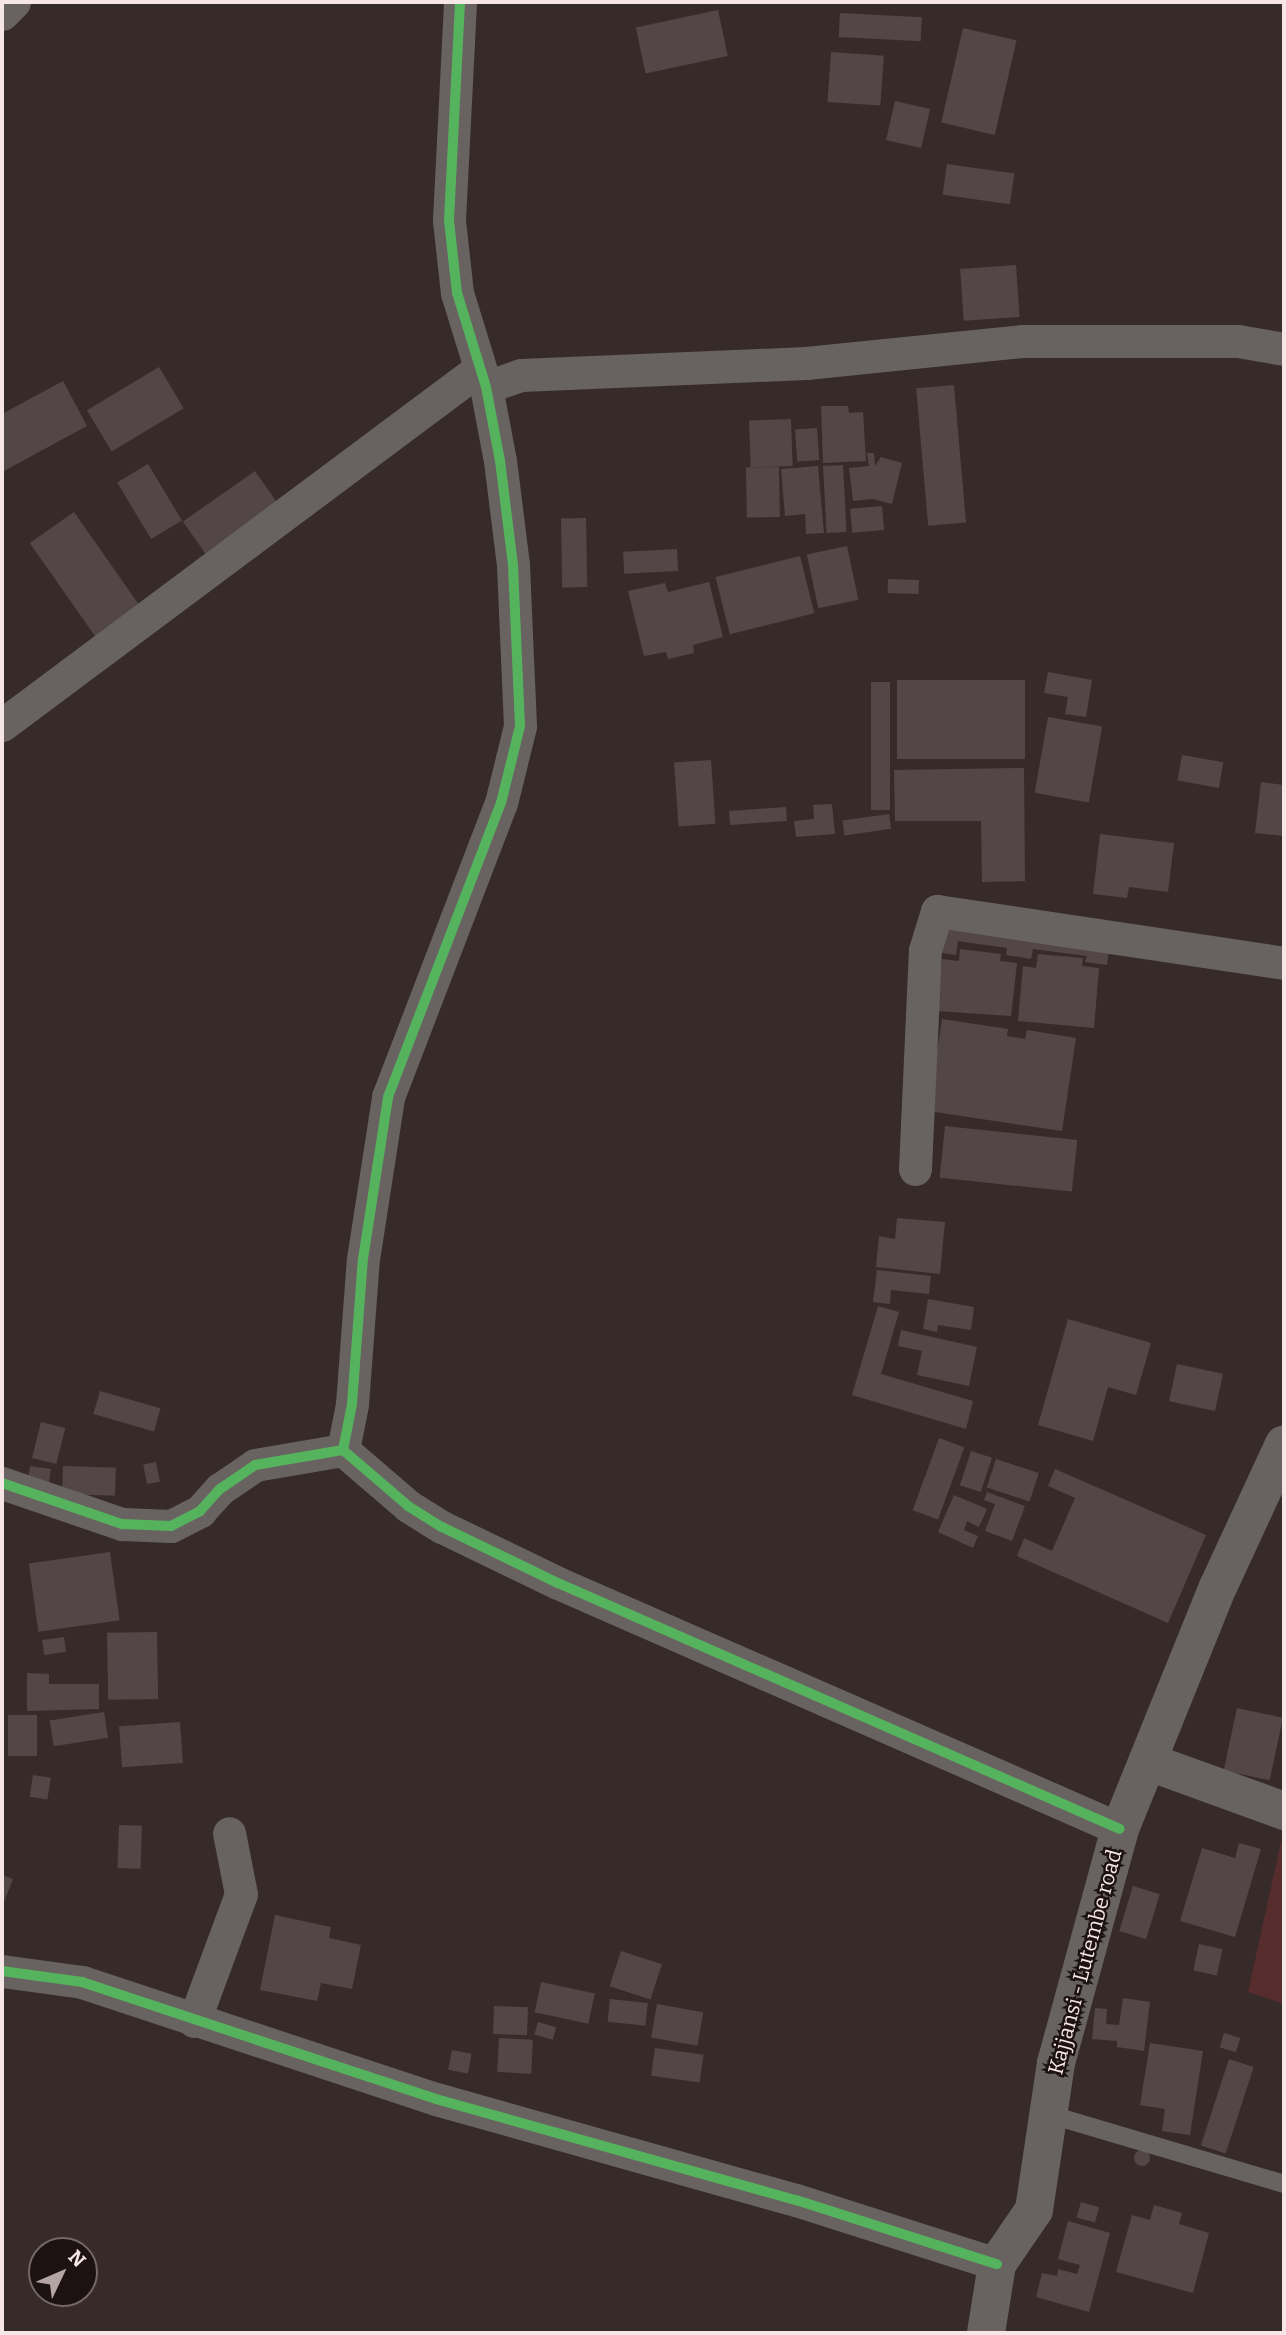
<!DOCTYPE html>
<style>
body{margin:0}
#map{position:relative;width:1286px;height:2335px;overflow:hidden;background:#372b2a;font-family:Bitter,serif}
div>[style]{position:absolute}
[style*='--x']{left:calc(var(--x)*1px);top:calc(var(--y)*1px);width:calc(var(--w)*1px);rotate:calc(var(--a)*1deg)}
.green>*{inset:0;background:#562d2c}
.building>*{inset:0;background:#524746;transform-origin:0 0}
.round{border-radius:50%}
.service>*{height:18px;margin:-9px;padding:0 9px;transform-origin:9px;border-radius:9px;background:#686261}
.minor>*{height:33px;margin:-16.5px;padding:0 16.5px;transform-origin:16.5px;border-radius:16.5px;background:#686261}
.tertiary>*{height:38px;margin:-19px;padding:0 19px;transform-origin:19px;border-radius:19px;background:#686261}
.cycleway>*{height:10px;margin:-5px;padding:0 5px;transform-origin:5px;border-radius:5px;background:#56b35d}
span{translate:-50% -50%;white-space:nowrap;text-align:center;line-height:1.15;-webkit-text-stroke:5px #1c1212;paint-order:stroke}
.street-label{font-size:21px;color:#f6e7e6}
.frame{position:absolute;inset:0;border:4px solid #f6e7e6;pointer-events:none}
.north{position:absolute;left:28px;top:2237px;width:70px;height:70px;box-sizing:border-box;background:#1c1212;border:2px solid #736767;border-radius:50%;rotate:46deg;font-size:19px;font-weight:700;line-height:28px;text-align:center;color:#f6e7e6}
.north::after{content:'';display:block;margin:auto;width:24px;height:32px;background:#b3a5a4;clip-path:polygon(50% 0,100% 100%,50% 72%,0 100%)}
</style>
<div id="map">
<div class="green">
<i style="clip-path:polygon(1284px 1828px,1284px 2004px,1248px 1992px)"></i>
</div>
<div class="building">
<i style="left:718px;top:10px;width:47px;height:84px;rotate:78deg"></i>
<i style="left:840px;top:13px;width:82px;height:24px;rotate:3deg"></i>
<i style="left:963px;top:28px;width:55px;height:97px;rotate:13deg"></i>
<i style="left:831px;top:52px;width:53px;height:50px;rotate:4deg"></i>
<i style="left:895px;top:101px;width:36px;height:40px;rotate:13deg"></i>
<i style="left:947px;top:164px;width:68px;height:31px;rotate:8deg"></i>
<i style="left:1016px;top:265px;width:52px;height:56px;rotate:86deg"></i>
<i style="left:159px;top:367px;width:48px;height:84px;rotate:59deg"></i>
<i style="clip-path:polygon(63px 381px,87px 426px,2px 472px,2px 414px)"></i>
<i style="left:954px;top:385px;width:138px;height:38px;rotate:85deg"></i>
<i style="clip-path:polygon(821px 406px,848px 406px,849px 413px,863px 412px,866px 461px,823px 463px)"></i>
<i style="left:791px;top:419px;width:47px;height:42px;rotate:88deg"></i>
<i style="left:817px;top:428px;width:32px;height:22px;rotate:86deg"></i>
<i style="clip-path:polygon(867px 453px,874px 453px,875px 466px,881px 457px,902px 463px,892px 504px,873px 499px,853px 501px,849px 468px,869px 466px)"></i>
<i style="left:148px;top:464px;width:66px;height:36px;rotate:59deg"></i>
<i style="left:843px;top:465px;width:67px;height:20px;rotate:87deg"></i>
<i style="clip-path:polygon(818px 466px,824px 533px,806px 534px,805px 514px,785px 516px,781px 469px)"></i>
<i style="left:779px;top:467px;width:50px;height:33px;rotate:89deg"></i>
<i style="left:255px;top:471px;width:49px;height:88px;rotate:55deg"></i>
<i style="left:882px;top:506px;width:24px;height:32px;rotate:85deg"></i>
<i style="left:74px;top:512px;width:121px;height:54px;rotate:55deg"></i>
<i style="left:586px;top:518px;width:69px;height:25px;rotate:89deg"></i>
<i style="left:847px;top:546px;width:55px;height:41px;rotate:78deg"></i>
<i style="left:677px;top:549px;width:22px;height:54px;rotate:87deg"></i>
<i style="left:800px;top:556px;width:59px;height:87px;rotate:76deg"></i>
<i style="left:888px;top:579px;width:31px;height:14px;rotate:2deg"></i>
<i style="clip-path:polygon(709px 582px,723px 637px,693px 645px,694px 653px,668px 659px,666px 652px,644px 656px,628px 591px,665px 583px,668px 592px)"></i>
<i style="clip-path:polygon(1048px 672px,1092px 680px,1086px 717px,1065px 714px,1068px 697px,1044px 693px)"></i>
<i style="left:897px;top:680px;width:128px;height:79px"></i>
<i style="left:871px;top:682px;width:19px;height:128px"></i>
<i style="left:1048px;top:717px;width:55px;height:77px;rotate:10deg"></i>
<i style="left:1182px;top:755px;width:42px;height:26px;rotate:10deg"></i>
<i style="left:711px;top:760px;width:64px;height:37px;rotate:86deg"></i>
<i style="clip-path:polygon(1024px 768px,1025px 881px,982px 882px,981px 821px,895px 821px,894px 770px)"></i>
<i style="clip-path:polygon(1261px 782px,1284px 785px,1284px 836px,1255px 833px)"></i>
<i style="clip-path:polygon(832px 804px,835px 834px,796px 837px,794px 821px,814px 819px,813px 805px)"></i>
<i style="left:786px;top:807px;width:14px;height:57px;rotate:86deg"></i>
<i style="left:889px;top:814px;width:15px;height:47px;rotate:82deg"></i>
<i style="clip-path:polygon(1100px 834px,1174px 843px,1168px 892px,1129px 887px,1127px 898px,1093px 894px)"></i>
<i style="clip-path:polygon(946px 920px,1110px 943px,1107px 965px,1085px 962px,1087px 956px,1033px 949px,1031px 959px,1006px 955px,1007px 948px,958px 941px,956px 955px,942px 953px)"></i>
<i style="clip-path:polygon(960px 949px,1001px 954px,1000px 961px,1017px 963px,1011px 1016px,937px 1011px,942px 959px,959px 961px)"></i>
<i style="clip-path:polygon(1038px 954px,1083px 958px,1082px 966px,1099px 968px,1094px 1028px,1018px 1021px,1023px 966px,1036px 968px)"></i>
<i style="clip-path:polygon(942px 1019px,1008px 1029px,1007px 1036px,1025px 1039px,1027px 1030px,1076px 1038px,1062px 1131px,928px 1111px)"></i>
<i style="left:945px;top:1126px;width:133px;height:52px;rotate:6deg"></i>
<i style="clip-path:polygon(897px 1218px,945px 1222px,940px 1274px,876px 1267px,879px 1236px,895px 1239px)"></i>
<i style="clip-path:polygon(877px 1270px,931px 1276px,929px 1294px,891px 1290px,890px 1304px,873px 1302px)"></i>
<i style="clip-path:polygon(928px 1299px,974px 1307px,971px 1330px,938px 1325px,937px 1332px,923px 1329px)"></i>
<i style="clip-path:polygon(878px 1306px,899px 1312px,881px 1374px,973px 1401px,966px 1429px,852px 1395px)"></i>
<i style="clip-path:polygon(1068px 1319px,1151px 1343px,1136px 1395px,1108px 1387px,1093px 1441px,1038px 1425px)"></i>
<i style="clip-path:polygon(901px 1330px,977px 1347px,969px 1386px,917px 1375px,922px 1351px,898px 1346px)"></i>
<i style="left:1177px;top:1364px;width:47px;height:38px;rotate:12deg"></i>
<i style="left:100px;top:1391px;width:63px;height:24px;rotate:16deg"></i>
<i style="left:41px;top:1422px;width:25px;height:37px;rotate:14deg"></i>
<i style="left:939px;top:1438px;width:27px;height:77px;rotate:20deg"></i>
<i style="left:971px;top:1451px;width:22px;height:36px;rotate:18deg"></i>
<i style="left:996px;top:1459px;width:45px;height:30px;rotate:18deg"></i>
<i style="left:156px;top:1462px;width:20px;height:13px;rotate:79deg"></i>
<i style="left:30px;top:1466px;width:21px;height:20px;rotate:8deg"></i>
<i style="left:63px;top:1466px;width:53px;height:28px;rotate:2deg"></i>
<i style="clip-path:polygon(1055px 1469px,1206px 1535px,1168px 1623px,1017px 1556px,1024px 1538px,1052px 1551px,1075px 1498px,1048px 1486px)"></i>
<i style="clip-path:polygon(987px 1492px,1025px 1506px,1012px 1541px,985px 1531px,995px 1504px,984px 1500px)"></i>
<i style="clip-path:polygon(954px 1495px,987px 1509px,979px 1527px,967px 1521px,964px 1530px,978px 1536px,973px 1548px,938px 1532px)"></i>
<i style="left:110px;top:1552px;width:69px;height:82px;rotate:82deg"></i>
<i style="left:157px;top:1632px;width:67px;height:50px;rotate:89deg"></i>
<i style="left:64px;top:1637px;width:15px;height:22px;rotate:82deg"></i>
<i style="clip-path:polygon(27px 1673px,49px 1674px,49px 1684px,99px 1684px,99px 1709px,27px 1711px)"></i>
<i style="left:1237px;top:1708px;width:47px;height:64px;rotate:12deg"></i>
<i style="left:104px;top:1712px;width:26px;height:55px;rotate:81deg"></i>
<i style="left:8px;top:1715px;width:29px;height:41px"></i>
<i style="left:180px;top:1722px;width:41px;height:61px;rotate:86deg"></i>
<i style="left:33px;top:1775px;width:18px;height:22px;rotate:9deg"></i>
<i style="left:119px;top:1825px;width:23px;height:43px;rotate:2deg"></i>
<i style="clip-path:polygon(1239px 1843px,1261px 1849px,1235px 1937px,1180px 1921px,1202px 1848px,1235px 1858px)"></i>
<i style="clip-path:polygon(2px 1875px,13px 1879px,2px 1907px)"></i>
<i style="left:1133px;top:1886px;width:28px;height:47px;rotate:17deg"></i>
<i style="clip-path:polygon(275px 1915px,331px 1927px,329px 1938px,361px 1945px,352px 1989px,321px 1983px,317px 2001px,260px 1990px)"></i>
<i style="left:1199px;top:1944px;width:24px;height:27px;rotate:12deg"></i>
<i style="left:621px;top:1951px;width:43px;height:37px;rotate:18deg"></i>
<i style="left:541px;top:1982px;width:55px;height:31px;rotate:12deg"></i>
<i style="clip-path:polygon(1123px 1998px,1150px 2002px,1144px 2051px,1117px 2047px,1117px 2041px,1092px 2039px,1095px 2008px,1107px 2009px,1106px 2024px,1119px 2025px)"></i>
<i style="left:610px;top:1999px;width:38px;height:23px;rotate:6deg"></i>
<i style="left:657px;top:2004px;width:47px;height:34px;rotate:10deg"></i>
<i style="left:494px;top:2006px;width:34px;height:28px;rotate:2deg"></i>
<i style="left:538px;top:2022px;width:19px;height:13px;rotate:16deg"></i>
<i style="left:1224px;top:2033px;width:17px;height:15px;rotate:17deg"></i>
<i style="left:499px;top:2038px;width:34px;height:34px;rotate:3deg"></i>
<i style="clip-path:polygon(1150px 2043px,1203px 2051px,1190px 2135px,1162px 2131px,1165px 2109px,1140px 2105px)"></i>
<i style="left:655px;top:2048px;width:49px;height:28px;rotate:8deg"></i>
<i style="left:452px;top:2050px;width:20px;height:20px;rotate:11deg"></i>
<i style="left:1229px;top:2059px;width:26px;height:91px;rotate:18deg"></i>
<i class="round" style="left:1134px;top:2150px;width:16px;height:16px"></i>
<i style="left:1081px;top:2202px;width:19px;height:16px;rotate:16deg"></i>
<i style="clip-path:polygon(1154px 2205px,1182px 2213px,1179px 2224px,1209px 2233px,1193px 2293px,1116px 2272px,1132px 2215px,1150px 2220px)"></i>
<i style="clip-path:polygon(1068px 2221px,1110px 2233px,1089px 2312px,1036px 2297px,1042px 2273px,1057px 2276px,1058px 2269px,1077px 2274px,1080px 2265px,1058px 2259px)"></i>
</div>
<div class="service">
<i style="--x:1048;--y:2114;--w:246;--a:16.5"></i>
</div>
<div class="minor">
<i style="--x:2;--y:14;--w:17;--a:-45"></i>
<i style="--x:486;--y:387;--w:37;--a:-19"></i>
<i style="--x:521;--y:375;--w:285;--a:-2.4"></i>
<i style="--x:806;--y:363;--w:217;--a:-5.8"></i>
<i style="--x:1022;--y:341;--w:216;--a:0"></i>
<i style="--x:1238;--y:341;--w:47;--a:9.9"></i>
<i style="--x:2;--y:725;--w:594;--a:-36.72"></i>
<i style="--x:915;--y:1169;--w:219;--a:-87.4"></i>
<i style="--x:925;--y:950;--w:41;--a:-72.9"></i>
<i style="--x:937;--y:911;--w:351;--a:8.5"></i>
<i style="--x:343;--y:1450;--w:47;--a:-78.9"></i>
<i style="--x:352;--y:1404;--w:145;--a:-85.7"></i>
<i style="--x:363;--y:1259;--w:164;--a:-81.2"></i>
<i style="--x:388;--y:1097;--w:315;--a:-69"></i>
<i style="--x:501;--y:803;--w:79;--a:-76.1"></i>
<i style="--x:520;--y:726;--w:161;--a:-92.5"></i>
<i style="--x:513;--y:565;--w:105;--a:-97.1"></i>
<i style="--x:500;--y:461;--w:75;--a:-100.7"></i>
<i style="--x:486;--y:387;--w:98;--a:-107.1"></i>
<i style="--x:457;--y:293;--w:73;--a:-96.3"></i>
<i style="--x:449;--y:220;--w:218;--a:-87.1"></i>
<i style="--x:2;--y:1483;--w:127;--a:18.9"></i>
<i style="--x:122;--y:1524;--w:49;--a:2.3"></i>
<i style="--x:171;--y:1526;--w:33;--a:-27"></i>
<i style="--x:200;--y:1511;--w:30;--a:-48"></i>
<i style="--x:220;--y:1489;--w:42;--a:-34.4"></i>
<i style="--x:255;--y:1465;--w:89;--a:-9.7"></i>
<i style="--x:343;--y:1450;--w:86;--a:40.7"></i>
<i style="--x:408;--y:1506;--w:40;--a:32"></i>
<i style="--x:442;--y:1527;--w:129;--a:25.8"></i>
<i style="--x:558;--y:1583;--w:613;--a:23.64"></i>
<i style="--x:2;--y:1971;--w:81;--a:7.8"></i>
<i style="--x:82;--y:1982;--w:373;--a:18.3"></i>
<i style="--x:436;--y:2099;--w:374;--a:15.7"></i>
<i style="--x:796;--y:2200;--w:211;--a:17.7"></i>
<i style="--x:194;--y:2021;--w:135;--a:-69.7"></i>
<i style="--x:241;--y:1894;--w:62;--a:-101.1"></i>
</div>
<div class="tertiary">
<i style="--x:1149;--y:1762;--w:144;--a:19.9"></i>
<i style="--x:986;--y:2333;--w:70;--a:-80.9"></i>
<i style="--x:997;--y:2264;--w:65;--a:-55.6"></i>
<i style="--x:1034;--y:2210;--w:149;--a:-81.5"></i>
<i style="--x:1056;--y:2063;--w:243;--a:-74.7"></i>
<i style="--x:1120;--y:1829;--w:261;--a:-68"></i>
<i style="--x:1218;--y:1587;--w:157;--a:-65.2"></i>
</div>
<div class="cycleway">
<i style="--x:343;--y:1450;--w:47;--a:-78.9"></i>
<i style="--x:352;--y:1404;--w:145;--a:-85.7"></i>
<i style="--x:363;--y:1259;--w:164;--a:-81.2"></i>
<i style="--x:388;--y:1097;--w:315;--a:-69"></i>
<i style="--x:501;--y:803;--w:79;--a:-76.1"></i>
<i style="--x:520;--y:726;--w:161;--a:-92.5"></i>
<i style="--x:513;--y:565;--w:105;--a:-97.1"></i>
<i style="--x:500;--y:461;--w:75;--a:-100.7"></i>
<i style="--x:486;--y:387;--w:98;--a:-107.1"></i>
<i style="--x:457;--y:293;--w:73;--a:-96.3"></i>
<i style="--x:449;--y:220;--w:218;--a:-87.1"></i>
<i style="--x:2;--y:1483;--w:127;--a:18.9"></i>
<i style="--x:122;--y:1524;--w:49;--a:2.3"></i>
<i style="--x:171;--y:1526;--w:33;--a:-27"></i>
<i style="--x:200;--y:1511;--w:30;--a:-48"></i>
<i style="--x:220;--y:1489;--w:42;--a:-34.4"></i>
<i style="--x:255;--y:1465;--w:89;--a:-9.7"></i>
<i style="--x:343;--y:1450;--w:86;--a:40.7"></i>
<i style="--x:408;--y:1506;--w:40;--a:32"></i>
<i style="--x:442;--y:1527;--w:129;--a:25.8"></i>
<i style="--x:558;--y:1583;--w:613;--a:23.64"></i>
<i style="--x:2;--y:1971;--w:81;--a:7.8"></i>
<i style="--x:82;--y:1982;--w:373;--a:18.3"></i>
<i style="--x:436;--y:2099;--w:374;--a:15.7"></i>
<i style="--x:796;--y:2200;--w:211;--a:17.7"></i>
</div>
<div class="street-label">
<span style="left:1085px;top:1962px;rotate:-75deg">Kajjansi - Lutembe road</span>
</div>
<div class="frame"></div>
<div class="north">N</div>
</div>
